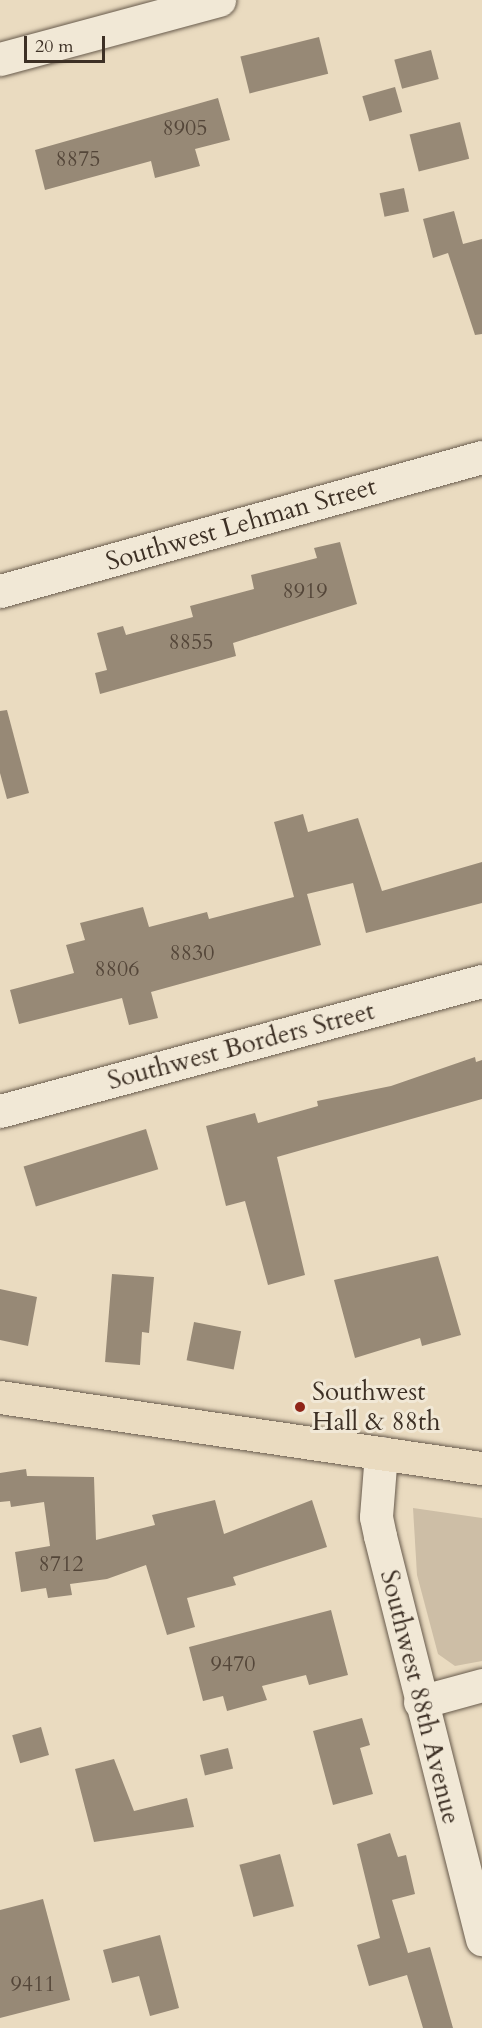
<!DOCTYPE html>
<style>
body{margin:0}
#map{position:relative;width:482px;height:2028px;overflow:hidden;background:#eadbc0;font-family:Cardo,serif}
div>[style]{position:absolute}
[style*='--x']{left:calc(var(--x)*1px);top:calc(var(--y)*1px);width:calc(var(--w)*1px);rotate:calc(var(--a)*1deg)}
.green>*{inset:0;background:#cdbea6}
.building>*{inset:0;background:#978976;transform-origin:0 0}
.roads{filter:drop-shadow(0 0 2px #685b4c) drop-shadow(0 0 2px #685b4c)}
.minor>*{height:33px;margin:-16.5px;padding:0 16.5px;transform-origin:16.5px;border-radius:16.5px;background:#f1e8d6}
.major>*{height:33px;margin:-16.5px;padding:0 16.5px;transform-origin:16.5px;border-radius:16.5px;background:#eadbc0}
.dots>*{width:16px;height:16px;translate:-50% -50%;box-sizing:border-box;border:3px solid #f1e8d6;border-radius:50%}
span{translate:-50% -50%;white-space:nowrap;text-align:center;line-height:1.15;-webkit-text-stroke:6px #f1e8d6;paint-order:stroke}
.number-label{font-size:22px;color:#544639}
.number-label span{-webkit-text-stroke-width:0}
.street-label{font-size:26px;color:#3d3025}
.poi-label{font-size:26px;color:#3d3025}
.left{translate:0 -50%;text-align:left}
.scale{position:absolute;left:24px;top:36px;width:81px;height:27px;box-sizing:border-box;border:3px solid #3d3025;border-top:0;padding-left:8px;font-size:18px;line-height:21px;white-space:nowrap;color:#3d3025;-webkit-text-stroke:4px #f1e8d6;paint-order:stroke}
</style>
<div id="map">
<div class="green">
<i style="clip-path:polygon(413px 1508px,482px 1518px,482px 1661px,455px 1666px,438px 1654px,417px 1575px)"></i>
</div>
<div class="building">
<i style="left:319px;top:37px;width:38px;height:81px;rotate:76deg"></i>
<i style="left:431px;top:50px;width:30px;height:38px;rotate:75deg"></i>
<i style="left:395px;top:87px;width:26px;height:34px;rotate:74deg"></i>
<i style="clip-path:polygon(218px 98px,230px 140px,195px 149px,200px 166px,155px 178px,151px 161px,45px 190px,35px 150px)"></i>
<i style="left:460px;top:122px;width:38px;height:52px;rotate:76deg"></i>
<i style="left:404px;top:188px;width:24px;height:25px;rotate:78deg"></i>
<i style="clip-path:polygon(454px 211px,463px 244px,482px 239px,482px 334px,475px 335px,448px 253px,433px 258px,423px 219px)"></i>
<i style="clip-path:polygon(340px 542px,357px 604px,233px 643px,236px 656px,100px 694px,95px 673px,107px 670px,97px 633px,123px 626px,126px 635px,193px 617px,190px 606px,254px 589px,251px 575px,317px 558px,314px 548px)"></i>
<i style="clip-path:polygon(7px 710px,29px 793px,7px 799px,0 773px,0 711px)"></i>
<i style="clip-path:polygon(303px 814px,308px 832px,358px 818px,382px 891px,482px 862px,482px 903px,366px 933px,353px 883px,307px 894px,321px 945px,151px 992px,158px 1018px,129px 1025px,122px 998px,19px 1024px,10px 990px,74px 973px,66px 945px,85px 940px,80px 923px,143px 907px,149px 927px,207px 912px,209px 919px,294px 897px,274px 822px)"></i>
<i style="clip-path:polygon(475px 1057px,476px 1062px,482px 1060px,482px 1099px,277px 1157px,305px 1275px,268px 1285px,245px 1201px,226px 1206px,206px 1126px,255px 1113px,258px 1123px,318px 1106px,317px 1101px,391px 1086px)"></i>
<i style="left:146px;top:1129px;width:42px;height:128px;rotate:73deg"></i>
<i style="clip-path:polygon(438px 1256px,461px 1335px,422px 1346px,420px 1338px,355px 1358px,334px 1280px)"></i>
<i style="clip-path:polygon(112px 1274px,154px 1277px,149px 1333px,142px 1332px,140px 1365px,105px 1362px)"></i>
<i style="clip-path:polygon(0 1289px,37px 1297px,28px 1346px,0 1340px)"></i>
<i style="left:194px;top:1322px;width:48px;height:39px;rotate:11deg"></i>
<i style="clip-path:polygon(26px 1469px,27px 1476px,94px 1477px,96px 1540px,155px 1525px,152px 1515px,215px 1500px,224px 1534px,312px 1500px,327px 1547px,233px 1577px,236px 1585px,187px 1598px,195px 1627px,167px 1635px,146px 1565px,107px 1579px,70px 1584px,72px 1595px,48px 1598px,46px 1588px,21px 1592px,15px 1552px,50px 1546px,44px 1502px,11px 1507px,10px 1501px,0 1502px,0 1473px)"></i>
<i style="clip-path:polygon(331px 1610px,348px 1675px,309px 1685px,306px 1675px,262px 1686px,267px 1700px,227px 1711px,223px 1696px,203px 1701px,189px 1647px)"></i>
<i style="clip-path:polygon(362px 1718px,370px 1745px,360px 1748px,373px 1794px,333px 1805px,313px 1731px)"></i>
<i style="left:41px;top:1727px;width:29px;height:30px;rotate:74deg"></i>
<i style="left:228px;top:1748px;width:21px;height:29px;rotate:76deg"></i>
<i style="clip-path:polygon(114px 1759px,134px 1811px,187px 1798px,194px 1827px,94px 1842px,75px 1769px)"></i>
<i style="clip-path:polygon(390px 1833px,398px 1857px,406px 1855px,415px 1894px,392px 1900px,408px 1953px,430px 1947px,453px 2028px,423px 2028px,407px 1975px,369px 1986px,357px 1945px,380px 1938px,357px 1844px)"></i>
<i style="left:280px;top:1854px;width:54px;height:42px;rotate:75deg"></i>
<i style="clip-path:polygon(43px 1899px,70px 2000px,0 2018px,0 1910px)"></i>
<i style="clip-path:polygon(160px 1935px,179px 2008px,150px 2016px,139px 1976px,112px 1983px,103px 1950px)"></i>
</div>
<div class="roads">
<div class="minor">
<i style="--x:0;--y:59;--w:227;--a:-15.1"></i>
<i style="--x:0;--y:591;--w:500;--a:-15.54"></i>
<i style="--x:0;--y:1111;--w:499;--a:-15.1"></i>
<i style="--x:381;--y:1453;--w:64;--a:94.5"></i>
<i style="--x:376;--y:1517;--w:19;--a:78"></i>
<i style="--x:380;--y:1536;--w:416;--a:75.8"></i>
<i style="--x:420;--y:1702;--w:64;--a:-15.3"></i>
</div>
<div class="major">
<i style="--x:0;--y:1397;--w:487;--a:8.4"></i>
</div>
</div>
<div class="dots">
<i style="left:300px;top:1407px;background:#8f2418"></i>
</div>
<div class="number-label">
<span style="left:185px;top:129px">8905</span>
<span style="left:78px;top:160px">8875</span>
<span style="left:305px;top:592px">8919</span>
<span style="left:191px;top:643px">8855</span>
<span style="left:192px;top:954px">8830</span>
<span style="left:117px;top:970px">8806</span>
<span style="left:61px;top:1565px">8712</span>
<span style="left:233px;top:1665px">9470</span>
<span style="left:33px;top:1985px">9411</span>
</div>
<div class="street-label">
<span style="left:241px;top:524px;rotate:-16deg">Southwest Lehman Street</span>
<span style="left:241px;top:1046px;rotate:-15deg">Southwest Borders Street</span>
<span style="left:420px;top:1697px;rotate:76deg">Southwest 88th Avenue</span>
</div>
<div class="poi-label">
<span class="left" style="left:312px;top:1407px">Southwest<br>Hall &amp; 88th</span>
</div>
<div class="scale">20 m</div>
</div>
